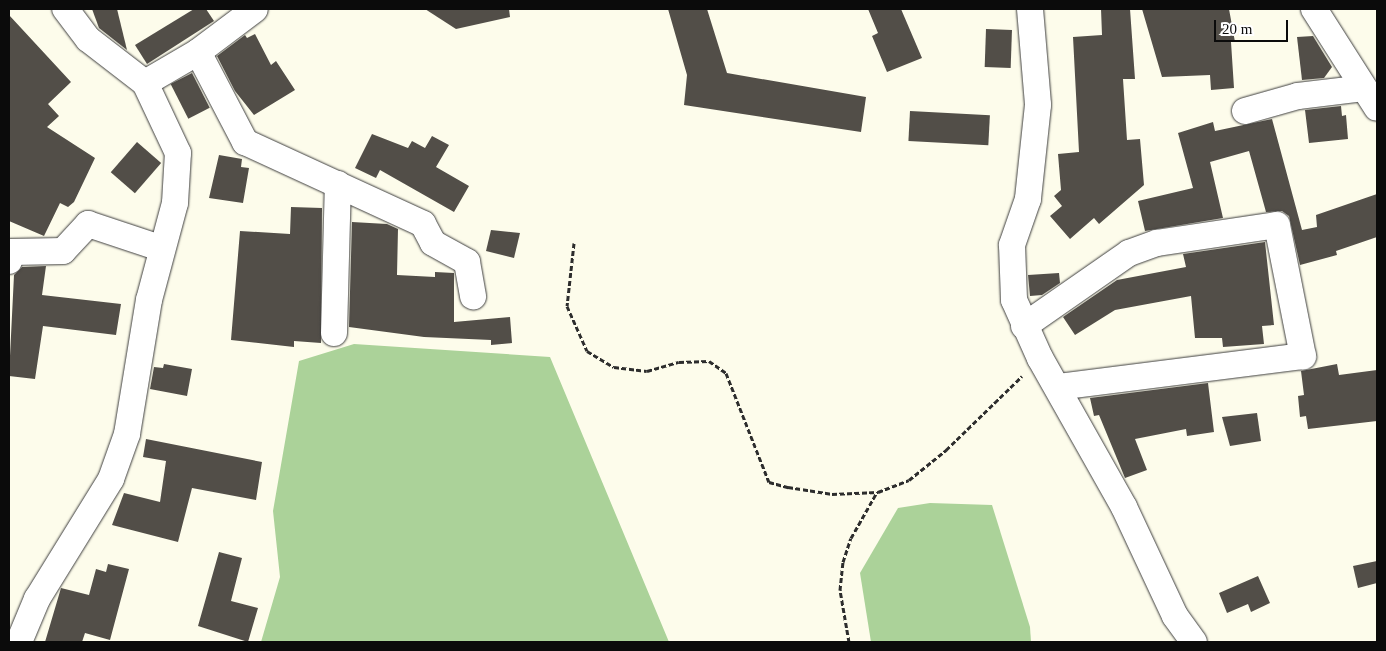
<!DOCTYPE html>
<style>
body{margin:0}
#map{position:relative;width:1386px;height:651px;overflow:hidden;background:#fdfceb;font-family:Georgia,serif}
div>[style]{position:absolute}
[style*='--x']{left:calc(var(--x)*1px);top:calc(var(--y)*1px);width:calc(var(--w)*1px);rotate:calc(var(--a)*1deg)}
.forest>*{inset:0;background:#abd299}
.building>*{inset:0;background:#524e48;transform-origin:0 0}
.path>*{height:3px;margin-top:-1.5px;transform-origin:0;background:repeating-linear-gradient(90deg,#2d2d2d 0 5px,transparent 0 7.5px)}
.roads{filter:drop-shadow(0 0 1px #3e3e3e) drop-shadow(0 0 1px #3e3e3e)}
.minor>*{height:26px;margin:-13px;padding:0 13px;transform-origin:13px;border-radius:13px;background:#fff}
span{translate:-50% -50%;white-space:nowrap;text-align:center;line-height:1.15;-webkit-text-stroke:5px #fff;paint-order:stroke}
.frame{position:absolute;inset:0;border:10px solid #0b0b0b;pointer-events:none}
.scale{position:absolute;left:1214px;top:20px;width:74px;height:22px;box-sizing:border-box;border:2px solid #0b0b0b;border-top:0;padding-left:6px;font-size:15px;line-height:18px;white-space:nowrap;color:#0b0b0b;-webkit-text-stroke:4px #fff;paint-order:stroke}
</style>
<div id="map">
<div class="forest">
<i style="clip-path:polygon(354px 344px,550px 357px,669px 642px,261px 642px,280px 577px,273px 511px,299px 361px)"></i>
<i style="clip-path:polygon(930px 503px,992px 505px,1030px 627px,1031px 642px,871px 642px,860px 573px,898px 508px)"></i>
</div>
<div class="building">
<i style="clip-path:polygon(92px 9px,117px 9px,127px 50px,99px 28px)"></i>
<i style="clip-path:polygon(194px 9px,206px 9px,214px 21px,147px 64px,135px 45px)"></i>
<i style="clip-path:polygon(425px 9px,509px 9px,510px 17px,456px 29px)"></i>
<i style="clip-path:polygon(668px 9px,707px 9px,727px 73px,866px 97px,861px 132px,684px 105px,687px 75px)"></i>
<i style="clip-path:polygon(868px 9px,901px 9px,922px 58px,887px 72px,872px 36px,878px 33px)"></i>
<i style="clip-path:polygon(1101px 9px,1130px 9px,1135px 79px,1123px 79px,1127px 140px,1140px 139px,1144px 185px,1099px 224px,1094px 218px,1070px 239px,1050px 216px,1062px 206px,1054px 196px,1061px 190px,1058px 154px,1079px 152px,1073px 37px,1102px 35px)"></i>
<i style="clip-path:polygon(1142px 9px,1229px 9px,1235px 42px,1231px 42px,1234px 88px,1211px 90px,1210px 75px,1162px 77px)"></i>
<i style="clip-path:polygon(9px 15px,71px 82px,48px 104px,59px 116px,47px 127px,95px 158px,74px 202px,68px 207px,60px 203px,44px 236px,9px 221px)"></i>
<i style="left:986px;top:29px;width:26px;height:38px;rotate:2deg"></i>
<i style="clip-path:polygon(255px 34px,271px 65px,276px 61px,295px 90px,254px 115px,235px 91px,217px 56px,245px 35px,247px 38px)"></i>
<i style="clip-path:polygon(1313px 36px,1332px 67px,1324px 78px,1302px 80px,1297px 37px)"></i>
<i style="left:192px;top:73px;width:39px;height:24px;rotate:63deg"></i>
<i style="clip-path:polygon(1341px 106px,1342px 116px,1346px 115px,1348px 139px,1309px 143px,1305px 110px)"></i>
<i style="left:910px;top:111px;width:80px;height:30px;rotate:3deg"></i>
<i style="clip-path:polygon(1272px 119px,1302px 230px,1317px 227px,1316px 215px,1377px 194px,1377px 237px,1336px 251px,1337px 255px,1300px 265px,1289px 216px,1282px 211px,1266px 212px,1249px 151px,1210px 162px,1223px 218px,1145px 231px,1138px 201px,1193px 188px,1178px 133px,1213px 122px,1215px 131px)"></i>
<i style="clip-path:polygon(372px 134px,408px 148px,412px 141px,425px 148px,432px 136px,449px 145px,436px 167px,469px 186px,454px 212px,380px 170px,376px 178px,355px 168px)"></i>
<i style="left:137px;top:142px;width:32px;height:40px;rotate:41deg"></i>
<i style="clip-path:polygon(219px 155px,242px 159px,241px 167px,249px 168px,243px 203px,209px 198px)"></i>
<i style="clip-path:polygon(291px 207px,322px 208px,321px 343px,294px 341px,294px 347px,231px 340px,240px 231px,290px 234px)"></i>
<i style="clip-path:polygon(352px 222px,387px 224px,398px 229px,397px 275px,435px 277px,435px 272px,454px 273px,454px 322px,510px 317px,512px 343px,491px 345px,491px 340px,424px 337px,349px 327px)"></i>
<i style="clip-path:polygon(491px 230px,520px 233px,514px 258px,486px 251px)"></i>
<i style="clip-path:polygon(1265px 242px,1274px 325px,1262px 326px,1264px 344px,1223px 347px,1222px 338px,1195px 338px,1191px 296px,1115px 310px,1075px 335px,1063px 317px,1117px 280px,1186px 267px,1183px 254px)"></i>
<i style="clip-path:polygon(46px 266px,42px 295px,121px 304px,116px 335px,43px 326px,35px 379px,9px 376px,14px 275px,22px 267px)"></i>
<i style="clip-path:polygon(1059px 273px,1060px 283px,1042px 295px,1030px 296px,1028px 275px)"></i>
<i style="clip-path:polygon(164px 364px,192px 369px,187px 396px,150px 389px,154px 367px,163px 368px)"></i>
<i style="clip-path:polygon(1337px 364px,1339px 375px,1377px 370px,1377px 421px,1308px 429px,1306px 416px,1300px 417px,1298px 396px,1304px 395px,1301px 371px)"></i>
<i style="clip-path:polygon(1208px 383px,1214px 432px,1187px 436px,1186px 429px,1135px 439px,1147px 470px,1125px 478px,1099px 415px,1094px 416px,1090px 398px)"></i>
<i style="clip-path:polygon(1257px 413px,1261px 441px,1230px 446px,1222px 417px)"></i>
<i style="clip-path:polygon(146px 439px,262px 462px,256px 500px,192px 488px,178px 542px,112px 525px,124px 493px,160px 502px,166px 461px,143px 457px)"></i>
<i style="clip-path:polygon(219px 552px,242px 558px,231px 601px,258px 608px,248px 642px,198px 626px)"></i>
<i style="clip-path:polygon(1377px 561px,1377px 583px,1358px 588px,1353px 566px)"></i>
<i style="clip-path:polygon(108px 564px,129px 569px,110px 640px,85px 633px,82px 642px,45px 642px,61px 588px,89px 595px,96px 569px,106px 572px)"></i>
<i style="clip-path:polygon(1258px 576px,1270px 603px,1251px 612px,1248px 604px,1227px 613px,1219px 593px)"></i>
</div>
<div class="path">
<i style="--x:574;--y:243;--w:63;--a:96.3"></i>
<i style="--x:567;--y:306;--w:49;--a:66"></i>
<i style="--x:587;--y:351;--w:31;--a:31"></i>
<i style="--x:614;--y:367;--w:33;--a:7"></i>
<i style="--x:647;--y:371;--w:33;--a:-16"></i>
<i style="--x:679;--y:362;--w:30;--a:-2"></i>
<i style="--x:709;--y:361;--w:21;--a:35"></i>
<i style="--x:726;--y:373;--w:117;--a:68.5"></i>
<i style="--x:769;--y:482;--w:20;--a:15"></i>
<i style="--x:788;--y:487;--w:45;--a:9"></i>
<i style="--x:832;--y:494;--w:46;--a:-2.5"></i>
<i style="--x:878;--y:492;--w:33;--a:-21"></i>
<i style="--x:909;--y:480;--w:48;--a:-39"></i>
<i style="--x:946;--y:450;--w:106;--a:-44.2"></i>
<i style="--x:849;--y:642;--w:53;--a:-99.8"></i>
<i style="--x:840;--y:590;--w:28;--a:-84"></i>
<i style="--x:843;--y:562;--w:25;--a:-72"></i>
<i style="--x:851;--y:538;--w:53;--a:-60.5"></i>
</div>
<div class="roads">
<div class="minor">
<i style="--x:1030;--y:9;--w:96;--a:85.2"></i>
<i style="--x:1038;--y:105;--w:95;--a:96.1"></i>
<i style="--x:1028;--y:199;--w:49;--a:109.2"></i>
<i style="--x:1012;--y:245;--w:55;--a:87.9"></i>
<i style="--x:1014;--y:300;--w:64;--a:65.9"></i>
<i style="--x:1040;--y:358;--w:171;--a:60.6"></i>
<i style="--x:1124;--y:507;--w:120;--a:64.9"></i>
<i style="--x:1175;--y:616;--w:32;--a:54"></i>
<i style="--x:1314;--y:9;--w:117;--a:57.5"></i>
<i style="--x:198;--y:52;--w:102;--a:62.4"></i>
<i style="--x:245;--y:142;--w:196;--a:24.7"></i>
<i style="--x:423;--y:224;--w:21;--a:62"></i>
<i style="--x:433;--y:243;--w:39;--a:29"></i>
<i style="--x:467;--y:262;--w:35;--a:80"></i>
<i style="--x:145;--y:83;--w:61;--a:-30.3"></i>
<i style="--x:198;--y:52;--w:71;--a:-37"></i>
<i style="--x:1245;--y:111;--w:55;--a:-15.8"></i>
<i style="--x:1298;--y:96;--w:66;--a:-6.9"></i>
<i style="--x:9;--y:261;--w:9;--a:-77"></i>
<i style="--x:11;--y:252;--w:52;--a:-1.1"></i>
<i style="--x:63;--y:251;--w:37;--a:-47"></i>
<i style="--x:88;--y:224;--w:76;--a:18.4"></i>
<i style="--x:1024;--y:326;--w:128;--a:-34.8"></i>
<i style="--x:1129;--y:253;--w:30;--a:-20"></i>
<i style="--x:1157;--y:243;--w:121;--a:-8.5"></i>
<i style="--x:1277;--y:225;--w:134;--a:78.8"></i>
<i style="--x:1303;--y:356;--w:247;--a:172.8"></i>
<i style="--x:334;--y:333;--w:149;--a:-88.5"></i>
<i style="--x:19;--y:642;--w:47;--a:-67.3"></i>
<i style="--x:37;--y:599;--w:141;--a:-58.3"></i>
<i style="--x:111;--y:479;--w:48;--a:-70.4"></i>
<i style="--x:127;--y:434;--w:136;--a:-80.7"></i>
<i style="--x:149;--y:300;--w:100;--a:-75"></i>
<i style="--x:175;--y:203;--w:50;--a:-86.6"></i>
<i style="--x:178;--y:153;--w:77;--a:-115.2"></i>
<i style="--x:145;--y:83;--w:72;--a:-142.3"></i>
<i style="--x:88;--y:39;--w:38;--a:-127"></i>
</div>
</div>
<div class="frame"></div>
<div class="scale">20 m</div>
</div>
